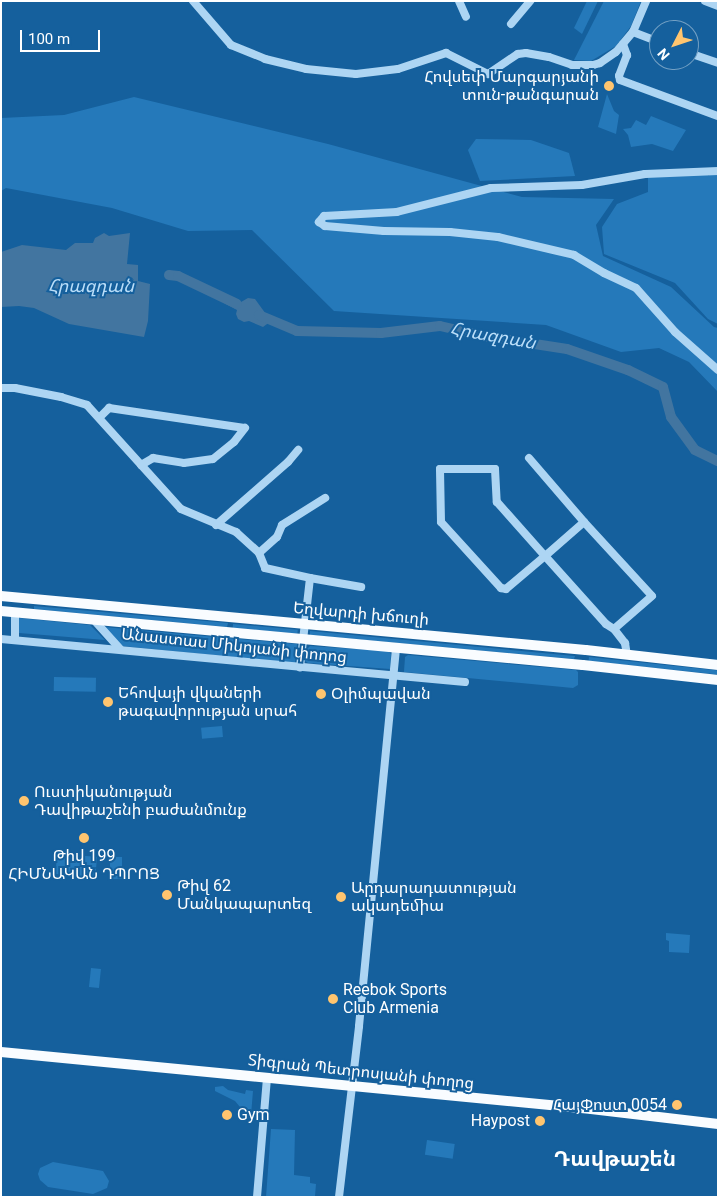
<!DOCTYPE html>
<meta charset="utf-8">
<style>
body{margin:0}
#map{position:relative;width:719px;height:1198px;overflow:hidden;background:#15609d;font-family:Roboto,"Noto Sans Armenian",sans-serif}
div>[style]{position:absolute}
[style*='--x']{left:calc(var(--x)*1px);top:calc(var(--y)*1px);width:calc(var(--w)*1px);rotate:calc(var(--a)*1deg)}
.green>*{inset:0;background:#2579ba;transform-origin:0 0}
.water>*{inset:0;background:#4275a0}
.river>*{height:10px;margin:-5px;padding:0 5px;transform-origin:5px;border-radius:5px;background:#4275a0}
.minor>*{height:8px;margin:-4px;padding:0 4px;transform-origin:4px;border-radius:4px;background:#add5f3}
.major>*{height:10px;margin:-5px;padding:0 5px;transform-origin:5px;border-radius:5px;background:#f9fcff}
.dots>*{width:14px;height:14px;translate:-50% -50%;box-sizing:border-box;border:2px solid #15609d;border-radius:50%}
span{translate:-50% -50%;white-space:nowrap;text-align:center;line-height:1.15;-webkit-text-stroke:4px #15609d;paint-order:stroke}
.poi-label{font-size:16px;color:#fff}
.right{translate:-100% -50%;text-align:right}
.left{translate:0 -50%;text-align:left}
.street-label{font-size:16px;color:#fff}
.water-label{font-size:18px;color:#badef9;font-style:italic}
.district-label{font-size:21px;color:#fff;font-weight:700}
.frame{position:absolute;inset:0;border:2px solid #fff;pointer-events:none}
.north{position:absolute;left:649px;top:20px;width:50px;height:50px;box-sizing:border-box;background:#15609d;border:1px solid #73a0c4;border-radius:50%;rotate:229deg;font-size:14px;font-weight:700;line-height:20px;text-align:center;color:#fff}
.north::after{content:'';display:block;margin:auto;width:18px;height:22px;background:#ffc56f;clip-path:polygon(50% 0,100% 100%,50% 72%,0 100%)}
.scale{position:absolute;left:20px;top:30px;width:80px;height:22px;box-sizing:border-box;border:2px solid #fff;border-top:0;padding-left:6px;font-size:15px;line-height:18px;white-space:nowrap;color:#fff;-webkit-text-stroke:4px #15609d;paint-order:stroke}
</style>
<div id="map">
<div class="green">
<i style="clip-path:polygon(587px 1px,598px 1px,582px 34px,574px 28px)"></i>
<i style="clip-path:polygon(604px 1px,641px 1px,631px 26px,616px 46px,591px 61px,574px 60px)"></i>
<i style="clip-path:polygon(607px 94px,614px 111px,619px 115px,616px 134px,598px 127px)"></i>
<i style="clip-path:polygon(134px 97px,328px 144px,522px 197px,614px 199px,596px 225px,603px 256px,671px 287px,714px 327px,718px 328px,718px 392px,689px 362px,659px 348px,621px 352px,546px 325px,334px 311px,252px 230px,188px 231px,112px 208px,6px 188px,1px 191px,1px 118px,64px 115px)"></i>
<i style="clip-path:polygon(651px 116px,686px 130px,673px 151px,652px 144px,631px 147px,628px 135px,623px 129px,631px 128px,636px 120px,646px 125px)"></i>
<i style="clip-path:polygon(476px 139px,531px 140px,569px 153px,575px 176px,480px 181px,468px 150px)"></i>
<i style="clip-path:polygon(708px 173px,708px 176px,710px 173px,718px 173px,718px 324px,708px 319px,675px 283px,604px 254px,602px 227px,617px 204px,648px 192px,648px 175px)"></i>
<i style="clip-path:polygon(34px 606px,228px 623px,227px 627px,34px 609px)"></i>
<i style="clip-path:polygon(19px 618px,90px 625px,105px 640px,19px 633px)"></i>
<i style="left:233px;top:624px;width:65px;height:4px;rotate:5deg"></i>
<i style="clip-path:polygon(104px 627px,297px 644px,295px 663px,122px 646px)"></i>
<i style="clip-path:polygon(310px 631px,575px 656px,574px 659px,310px 635px)"></i>
<i style="clip-path:polygon(310px 646px,388px 651px,391px 654px,390px 669px,308px 663px,305px 661px,306px 650px)"></i>
<i style="clip-path:polygon(408px 655px,576px 670px,578px 672px,578px 685px,573px 688px,404px 672px,405px 657px)"></i>
<i style="left:589px;top:657px;width:130px;height:4px;rotate:6deg"></i>
<i style="left:54px;top:677px;width:42px;height:14px;rotate:1deg"></i>
<i style="left:222px;top:726px;width:11px;height:21px;rotate:85deg"></i>
<i style="left:57px;top:854px;width:40px;height:20px;rotate:4deg"></i>
<i style="left:110px;top:857px;width:12px;height:22px"></i>
<i style="clip-path:polygon(666px 933px,690px 935px,689px 953px,669px 952px,669px 941px,666px 940px)"></i>
<i style="left:91px;top:968px;width:10px;height:19px;rotate:6deg"></i>
<i style="clip-path:polygon(223px 1086px,228px 1090px,245px 1094px,246px 1090px,253px 1091px,251px 1115px,245px 1113px,235px 1101px,215px 1091px,215px 1087px)"></i>
<i style="clip-path:polygon(271px 1129px,295px 1130px,294px 1175px,310px 1177px,310px 1183px,316px 1184px,315px 1196px,321px 1197px,266px 1197px)"></i>
<i style="left:427px;top:1140px;width:28px;height:15px;rotate:8deg"></i>
<i style="clip-path:polygon(53px 1162px,103px 1171px,109px 1181px,107px 1188px,93px 1194px,48px 1187px,40px 1180px,38px 1174px,40px 1168px)"></i>
</div>
<div class="water">
<i style="clip-path:polygon(104px 233px,109px 236px,130px 233px,127px 264px,138px 265px,138px 281px,150px 284px,148px 321px,144px 337px,69px 324px,34px 308px,19px 306px,1px 307px,1px 252px,22px 245px,66px 250px,75px 243px,93px 243px,95px 238px)"></i>
<i style="clip-path:polygon(228px 295px,241px 302px,248px 298px,255px 299px,271px 321px,263px 327px,249px 321px,244px 322px,238px 319px,236px 314px,237px 310px,224px 303px)"></i>
</div>
<div class="river">
<i style="--x:169;--y:275;--w:9;--a:6"></i>
<i style="--x:178;--y:276;--w:65;--a:25.4"></i>
<i style="--x:259;--y:315;--w:41;--a:22.8"></i>
<i style="--x:297;--y:331;--w:84;--a:1.4"></i>
<i style="--x:381;--y:333;--w:59;--a:-6.8"></i>
<i style="--x:440;--y:326;--w:44;--a:13.1"></i>
<i style="--x:483;--y:336;--w:85;--a:8.8"></i>
<i style="--x:567;--y:349;--w:65;--a:19"></i>
<i style="--x:628;--y:370;--w:39;--a:26"></i>
<i style="--x:663;--y:387;--w:31;--a:75"></i>
<i style="--x:671;--y:417;--w:41;--a:54"></i>
<i style="--x:695;--y:450;--w:25;--a:26"></i>
</div>
<div class="minor">
<i style="--x:193;--y:1;--w:58;--a:49.2"></i>
<i style="--x:231;--y:45;--w:37;--a:22"></i>
<i style="--x:265;--y:59;--w:42;--a:13.7"></i>
<i style="--x:306;--y:69;--w:50;--a:5.7"></i>
<i style="--x:356;--y:74;--w:42;--a:-6.8"></i>
<i style="--x:398;--y:69;--w:51;--a:-18.4"></i>
<i style="--x:446;--y:53;--w:47;--a:26.6"></i>
<i style="--x:488;--y:74;--w:36;--a:-34"></i>
<i style="--x:518;--y:54;--w:8;--a:-7"></i>
<i style="--x:526;--y:53;--w:23;--a:10"></i>
<i style="--x:549;--y:57;--w:24;--a:19"></i>
<i style="--x:572;--y:65;--w:21;--a:0"></i>
<i style="--x:593;--y:65;--w:7;--a:-16"></i>
<i style="--x:600;--y:63;--w:19;--a:-35"></i>
<i style="--x:616;--y:52;--w:26;--a:-50"></i>
<i style="--x:633;--y:32;--w:34;--a:-67"></i>
<i style="--x:459;--y:1;--w:17;--a:66"></i>
<i style="--x:705;--y:1;--w:14;--a:21"></i>
<i style="--x:511;--y:24;--w:30;--a:-50"></i>
<i style="--x:633;--y:32;--w:28;--a:21"></i>
<i style="--x:623;--y:44;--w:12;--a:70"></i>
<i style="--x:627;--y:55;--w:22;--a:111"></i>
<i style="--x:619;--y:76;--w:4;--a:76"></i>
<i style="--x:620;--y:80;--w:104;--a:20.2"></i>
<i style="--x:689;--y:53;--w:31;--a:19"></i>
<i style="--x:718;--y:171;--w:73;--a:177.6"></i>
<i style="--x:645;--y:174;--w:64;--a:170.1"></i>
<i style="--x:582;--y:185;--w:91;--a:178.1"></i>
<i style="--x:491;--y:188;--w:97;--a:165.7"></i>
<i style="--x:397;--y:212;--w:73;--a:176.9"></i>
<i style="--x:324;--y:216;--w:8;--a:130"></i>
<i style="--x:319;--y:222;--w:7;--a:34"></i>
<i style="--x:325;--y:226;--w:59;--a:4.8"></i>
<i style="--x:384;--y:231;--w:66;--a:0.9"></i>
<i style="--x:450;--y:232;--w:48;--a:5.9"></i>
<i style="--x:498;--y:237;--w:78;--a:13.3"></i>
<i style="--x:574;--y:255;--w:35;--a:31"></i>
<i style="--x:604;--y:273;--w:35;--a:25"></i>
<i style="--x:636;--y:288;--w:59;--a:48.4"></i>
<i style="--x:675;--y:332;--w:57;--a:41.5"></i>
<i style="--x:1;--y:388;--w:14;--a:0"></i>
<i style="--x:15;--y:388;--w:47;--a:11.1"></i>
<i style="--x:61;--y:397;--w:27;--a:17"></i>
<i style="--x:87;--y:405;--w:140;--a:47.9"></i>
<i style="--x:181;--y:509;--w:60;--a:22.7"></i>
<i style="--x:236;--y:532;--w:31;--a:42"></i>
<i style="--x:259;--y:553;--w:16;--a:68"></i>
<i style="--x:265;--y:568;--w:46;--a:12.5"></i>
<i style="--x:310;--y:578;--w:90;--a:96.4"></i>
<i style="--x:100;--y:417;--w:13;--a:-45"></i>
<i style="--x:109;--y:408;--w:137;--a:8.4"></i>
<i style="--x:529;--y:458;--w:84;--a:49.3"></i>
<i style="--x:584;--y:522;--w:52;--a:138.9"></i>
<i style="--x:545;--y:556;--w:51;--a:139.8"></i>
<i style="--x:506;--y:589;--w:5;--a:-169"></i>
<i style="--x:501;--y:588;--w:89;--a:-132.3"></i>
<i style="--x:441;--y:522;--w:53;--a:-91.1"></i>
<i style="--x:440;--y:469;--w:55;--a:0"></i>
<i style="--x:495;--y:469;--w:33;--a:87"></i>
<i style="--x:497;--y:502;--w:72;--a:48.4"></i>
<i style="--x:545;--y:556;--w:91;--a:48.1"></i>
<i style="--x:606;--y:624;--w:9;--a:32"></i>
<i style="--x:614;--y:629;--w:18;--a:52"></i>
<i style="--x:625;--y:643;--w:12;--a:81"></i>
<i style="--x:141;--y:465;--w:14;--a:-30"></i>
<i style="--x:153;--y:458;--w:31;--a:9"></i>
<i style="--x:184;--y:463;--w:29;--a:-8"></i>
<i style="--x:213;--y:459;--w:27;--a:-39"></i>
<i style="--x:234;--y:442;--w:18;--a:-52"></i>
<i style="--x:584;--y:522;--w:100;--a:47.4"></i>
<i style="--x:652;--y:596;--w:50;--a:139"></i>
<i style="--x:216;--y:525;--w:96;--a:-41.2"></i>
<i style="--x:288;--y:462;--w:16;--a:-50"></i>
<i style="--x:259;--y:553;--w:24;--a:-42"></i>
<i style="--x:277;--y:537;--w:13;--a:-67"></i>
<i style="--x:282;--y:525;--w:51;--a:-32.1"></i>
<i style="--x:310;--y:578;--w:52;--a:10"></i>
<i style="--x:94;--y:620;--w:39;--a:48"></i>
<i style="--x:1;--y:639;--w:466;--a:5.3"></i>
<i style="--x:15;--y:640;--w:28;--a:-90"></i>
<i style="--x:257;--y:1197;--w:119;--a:-85.2"></i>
<i style="--x:339;--y:1197;--w:172;--a:-83.3"></i>
<i style="--x:359;--y:1026;--w:379;--a:-84.4"></i>
</div>
<div class="major">
<i style="--x:1;--y:596;--w:587;--a:5.27"></i>
<i style="--x:586;--y:650;--w:133;--a:6.5"></i>
<i style="--x:1;--y:611;--w:584;--a:5.3"></i>
<i style="--x:583;--y:665;--w:136;--a:6.3"></i>
<i style="--x:1;--y:1052;--w:593;--a:5.52"></i>
<i style="--x:591;--y:1109;--w:128;--a:6.7"></i>
</div>
<div class="dots">
<i style="left:609px;top:86px;background:#ffc56f"></i>
<i style="left:321px;top:694px;background:#ffc56f"></i>
<i style="left:108px;top:702px;background:#ffc56f"></i>
<i style="left:24px;top:801px;background:#ffc56f"></i>
<i style="left:84px;top:838px;background:#ffc56f"></i>
<i style="left:167px;top:895px;background:#ffc56f"></i>
<i style="left:341px;top:897px;background:#ffc56f"></i>
<i style="left:333px;top:999px;background:#ffc56f"></i>
<i style="left:677px;top:1105px;background:#ffc56f"></i>
<i style="left:227px;top:1115px;background:#ffc56f"></i>
<i style="left:540px;top:1121px;background:#ffc56f"></i>
</div>
<div class="poi-label">
<span class="right" style="left:599px;top:86px">Հովսեփ Մարգարյանի<br>տուն-թանգարան</span>
<span class="left" style="left:118px;top:702px">Եհովայի վկաների<br>թագավորության սրահ</span>
<span class="left" style="left:331px;top:694px">Օլիմպավան</span>
<span class="left" style="left:34px;top:801px">Ուստիկանության<br>Դավիթաշենի բաժանմունք</span>
<span style="left:84px;top:865px">Թիվ 199<br>ՀԻՄՆԱԿԱՆ ԴՊՐՈՑ</span>
<span class="left" style="left:177px;top:895px">Թիվ 62<br>Մանկապարտեզ</span>
<span class="left" style="left:351px;top:897px">Արդարադատության<br>ակադեմիա</span>
<span class="left" style="left:343px;top:999px">Reebok Sports<br>Club Armenia</span>
<span class="right" style="left:667px;top:1105px">ՀայՓոստ 0054</span>
<span class="left" style="left:237px;top:1115px">Gym</span>
<span class="right" style="left:530px;top:1121px">Haypost</span>
</div>
<div class="street-label">
<span style="left:361px;top:614px;rotate:5deg">Եղվարդի խճուղի</span>
<span style="left:234px;top:646px;rotate:6deg">Անաստաս Միկոյանի փողոց</span>
<span style="left:361px;top:1072px;rotate:6deg">Տիգրան Պետրոսյանի փողոց</span>
</div>
<div class="water-label">
<span style="left:91px;top:286px">Հրազդան</span>
<span style="left:493px;top:336px;rotate:10deg">Հրազդան</span>
</div>
<div class="district-label">
<span style="left:615px;top:1159px">Դավթաշեն</span>
</div>
<div class="frame"></div>
<div class="north">N</div>
<div class="scale">100 m</div>
</div>
